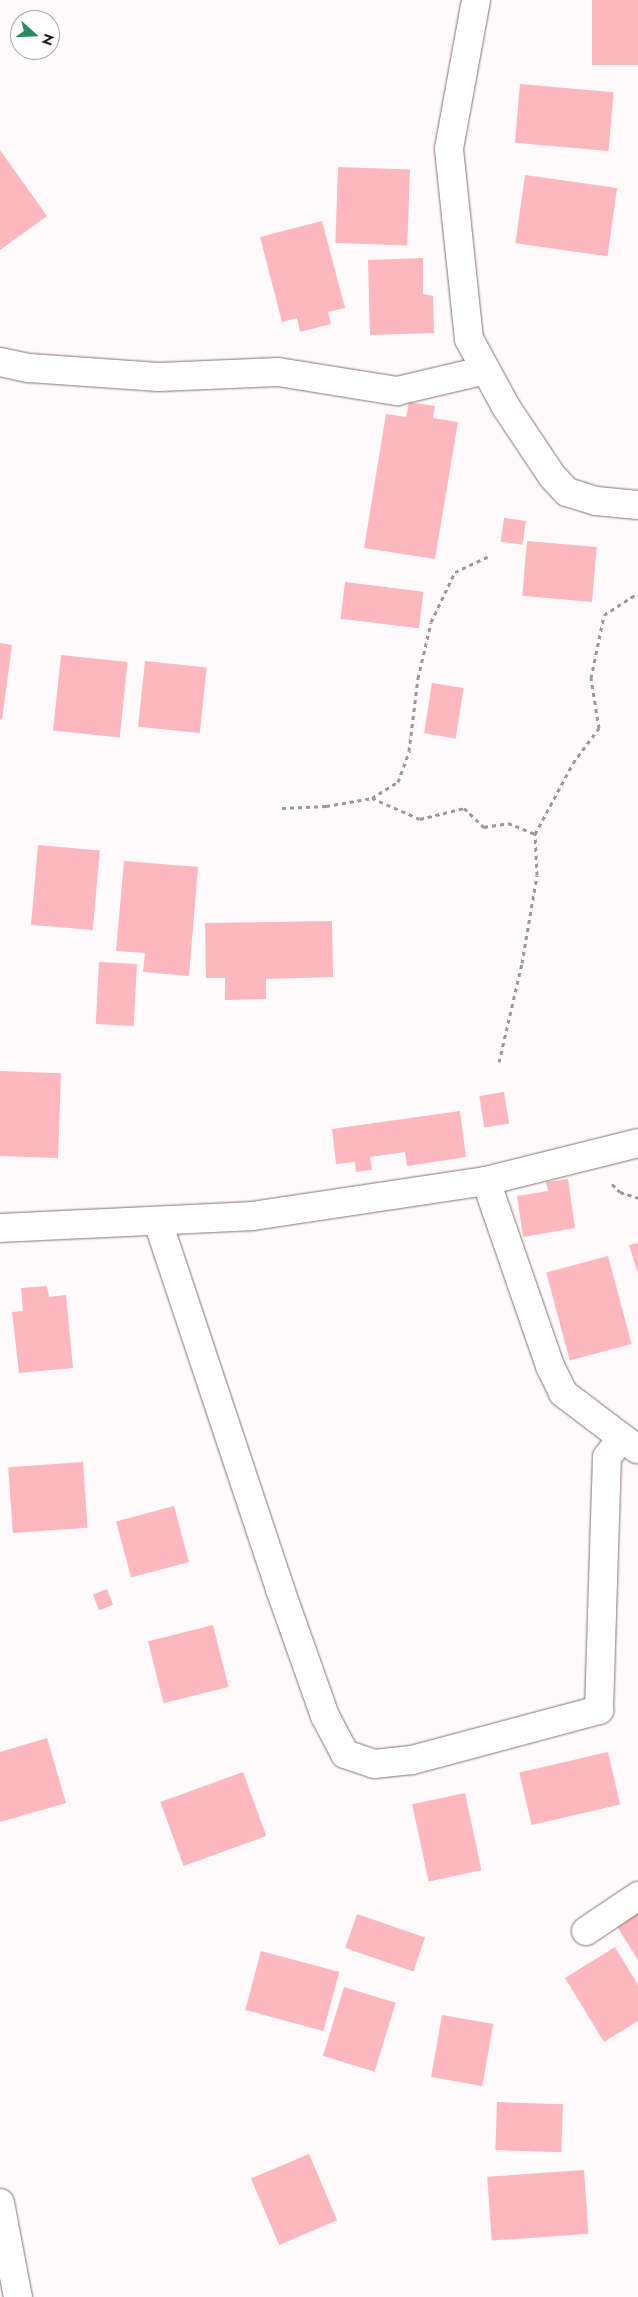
<!DOCTYPE html>
<style>
body{margin:0}
#map{position:relative;width:638px;height:2297px;overflow:hidden;background:#fefafb;font-family:Jost,sans-serif}
div>[style]{position:absolute}
[style*='--x']{left:calc(var(--x)*1px);top:calc(var(--y)*1px);width:calc(var(--w)*1px);rotate:calc(var(--a)*1deg)}
.building>*{inset:0;background:#fdb7bf;transform-origin:0 0}
.path>*{height:3px;margin-top:-1.5px;transform-origin:0;background:repeating-linear-gradient(90deg,#9c9798 0 4px,transparent 0 8px)}
.roads{filter:drop-shadow(0 0 1px #837476) drop-shadow(0 0 1px #837476)}
.street>*{height:28px;margin:-14px;padding:0 14px;transform-origin:14px;border-radius:14px;background:#fff}
span{translate:-50% -50%;white-space:nowrap;text-align:center;line-height:1.15;-webkit-text-stroke:4.5px #fff;paint-order:stroke}
.north{position:absolute;left:10px;top:10px;width:50px;height:50px;box-sizing:border-box;background:#fff;border:1px solid #a9a6a6;border-radius:50%;rotate:110deg;font-size:14px;font-weight:700;line-height:20px;text-align:center;color:#272121}
.north::after{content:'';display:block;margin:auto;width:18px;height:22px;background:#2b8960;clip-path:polygon(50% 0,100% 100%,50% 72%,0 100%)}
</style>
<div id="map">
<div class="building">
<i style="left:592px;top:0;width:46px;height:65px"></i>
<i style="left:520px;top:84px;width:94px;height:59px;rotate:5deg"></i>
<i style="clip-path:polygon(0 150px,47px 216px,0 250px)"></i>
<i style="left:338px;top:167px;width:72px;height:76px;rotate:2deg"></i>
<i style="left:525px;top:175px;width:93px;height:69px;rotate:8deg"></i>
<i style="clip-path:polygon(322px 221px,345px 308px,328px 312px,331px 324px,300px 332px,297px 318px,282px 322px,260px 237px)"></i>
<i style="clip-path:polygon(423px 258px,423px 294px,433px 296px,434px 333px,370px 335px,368px 260px)"></i>
<i style="clip-path:polygon(409px 402px,435px 406px,433px 418px,458px 422px,435px 559px,364px 548px,386px 414px,406px 417px)"></i>
<i style="left:504px;top:518px;width:22px;height:24px;rotate:8deg"></i>
<i style="left:527px;top:541px;width:70px;height:55px;rotate:5deg"></i>
<i style="left:345px;top:582px;width:79px;height:37px;rotate:7deg"></i>
<i style="clip-path:polygon(0 643px,12px 645px,2px 720px,0 719px)"></i>
<i style="left:61px;top:655px;width:67px;height:76px;rotate:6deg"></i>
<i style="left:145px;top:661px;width:62px;height:66px;rotate:6deg"></i>
<i style="left:432px;top:683px;width:32px;height:51px;rotate:9deg"></i>
<i style="left:38px;top:845px;width:62px;height:80px;rotate:5deg"></i>
<i style="clip-path:polygon(124px 861px,198px 867px,189px 976px,143px 972px,145px 953px,116px 951px)"></i>
<i style="clip-path:polygon(332px 921px,333px 977px,266px 979px,266px 999px,225px 1000px,225px 978px,206px 978px,205px 923px)"></i>
<i style="left:99px;top:962px;width:38px;height:62px;rotate:3deg"></i>
<i style="left:0;top:1071px;width:61px;height:85px;rotate:2deg"></i>
<i style="left:504px;top:1092px;width:32px;height:25px;rotate:81deg"></i>
<i style="clip-path:polygon(460px 1111px,466px 1157px,407px 1166px,405px 1152px,370px 1157px,372px 1170px,356px 1172px,355px 1162px,336px 1164px,332px 1129px)"></i>
<i style="clip-path:polygon(568px 1179px,575px 1228px,523px 1237px,517px 1196px,548px 1191px,546px 1182px)"></i>
<i style="clip-path:polygon(638px 1243px,638px 1273px,629px 1245px)"></i>
<i style="left:608px;top:1256px;width:91px;height:64px;rotate:75deg"></i>
<i style="clip-path:polygon(47px 1286px,49px 1297px,66px 1295px,73px 1368px,19px 1373px,12px 1312px,23px 1311px,21px 1288px)"></i>
<i style="left:83px;top:1462px;width:66px;height:75px;rotate:86deg"></i>
<i style="left:174px;top:1506px;width:58px;height:60px;rotate:75deg"></i>
<i style="left:107px;top:1589px;width:17px;height:15px;rotate:69deg"></i>
<i style="left:213px;top:1625px;width:64px;height:67px;rotate:76deg"></i>
<i style="clip-path:polygon(47px 1738px,66px 1803px,0 1822px,0 1752px)"></i>
<i style="left:608px;top:1752px;width:54px;height:91px;rotate:77deg"></i>
<i style="left:243px;top:1772px;width:68px;height:88px;rotate:70deg"></i>
<i style="left:465px;top:1793px;width:79px;height:54px;rotate:78deg"></i>
<i style="clip-path:polygon(638px 1911px,638px 1960px,616px 1925px)"></i>
<i style="left:357px;top:1914px;width:72px;height:36px;rotate:19deg"></i>
<i style="clip-path:polygon(615px 1947px,638px 1985px,638px 2021px,604px 2042px,565px 1978px)"></i>
<i style="left:261px;top:1951px;width:81px;height:61px;rotate:15deg"></i>
<i style="left:344px;top:1987px;width:54px;height:72px;rotate:17deg"></i>
<i style="left:442px;top:2015px;width:52px;height:63px;rotate:10deg"></i>
<i style="left:497px;top:2102px;width:66px;height:48px;rotate:2deg"></i>
<i style="left:309px;top:2154px;width:72px;height:63px;rotate:67deg"></i>
<i style="left:584px;top:2170px;width:64px;height:97px;rotate:86deg"></i>
</div>
<div class="path">
<i style="--x:372;--y:798;--w:52;--a:23.6"></i>
<i style="--x:420;--y:819;--w:45;--a:-14"></i>
<i style="--x:464;--y:808;--w:28;--a:44"></i>
<i style="--x:484;--y:827;--w:24;--a:-9"></i>
<i style="--x:508;--y:823;--w:29;--a:22"></i>
<i style="--x:282;--y:808;--w:44;--a:-2.6"></i>
<i style="--x:326;--y:806;--w:47;--a:-9.9"></i>
<i style="--x:372;--y:798;--w:31;--a:-32"></i>
<i style="--x:398;--y:782;--w:33;--a:-70"></i>
<i style="--x:409;--y:751;--w:74;--a:-83"></i>
<i style="--x:418;--y:678;--w:57;--a:-76.9"></i>
<i style="--x:431;--y:622;--w:55;--a:-64.4"></i>
<i style="--x:455;--y:572;--w:38;--a:-25"></i>
<i style="--x:499;--y:1062;--w:102;--a:-76.9"></i>
<i style="--x:522;--y:963;--w:89;--a:-80.3"></i>
<i style="--x:537;--y:875;--w:41;--a:-92.8"></i>
<i style="--x:535;--y:834;--w:81;--a:-61.8"></i>
<i style="--x:573;--y:763;--w:44;--a:-53.4"></i>
<i style="--x:599;--y:728;--w:51;--a:-99.1"></i>
<i style="--x:591;--y:678;--w:64;--a:-78.3"></i>
<i style="--x:604;--y:615;--w:40;--a:-32.9"></i>
<i style="--x:612;--y:1184;--w:11;--a:45"></i>
<i style="--x:620;--y:1192;--w:19;--a:18"></i>
</div>
<div class="roads">
<div class="street">
<i style="--x:476;--y:0;--w:151;--a:100.3"></i>
<i style="--x:449;--y:149;--w:191;--a:84"></i>
<i style="--x:469;--y:339;--w:77;--a:61.4"></i>
<i style="--x:506;--y:407;--w:83;--a:56.3"></i>
<i style="--x:552;--y:476;--w:22;--a:47"></i>
<i style="--x:567;--y:492;--w:30;--a:17"></i>
<i style="--x:596;--y:501;--w:42;--a:5.4"></i>
<i style="--x:0;--y:362;--w:30;--a:12"></i>
<i style="--x:29;--y:368;--w:130;--a:4"></i>
<i style="--x:159;--y:377;--w:119;--a:-2.4"></i>
<i style="--x:278;--y:372;--w:121;--a:9.1"></i>
<i style="--x:397;--y:391;--w:91;--a:-13.3"></i>
<i style="--x:486;--y:1181;--w:196;--a:70.9"></i>
<i style="--x:550;--y:1366;--w:30;--a:64"></i>
<i style="--x:563;--y:1393;--w:93;--a:37.1"></i>
<i style="--x:158;--y:1222;--w:387;--a:71.6"></i>
<i style="--x:280;--y:1589;--w:135;--a:70.5"></i>
<i style="--x:325;--y:1716;--w:43;--a:62.2"></i>
<i style="--x:345;--y:1754;--w:31;--a:19"></i>
<i style="--x:374;--y:1764;--w:38;--a:-6"></i>
<i style="--x:412;--y:1760;--w:194;--a:-15"></i>
<i style="--x:599;--y:1710;--w:253;--a:-88.2"></i>
<i style="--x:607;--y:1457;--w:23;--a:-52"></i>
<i style="--x:0;--y:1228;--w:252;--a:-2.7"></i>
<i style="--x:252;--y:1216;--w:237;--a:-8.5"></i>
<i style="--x:486;--y:1181;--w:157;--a:-14"></i>
<i style="--x:586;--y:1931;--w:63;--a:-33.9"></i>
<i style="--x:0;--y:2203;--w:96;--a:79.2"></i>
</div>
</div>
<div class="north">N</div>
</div>
